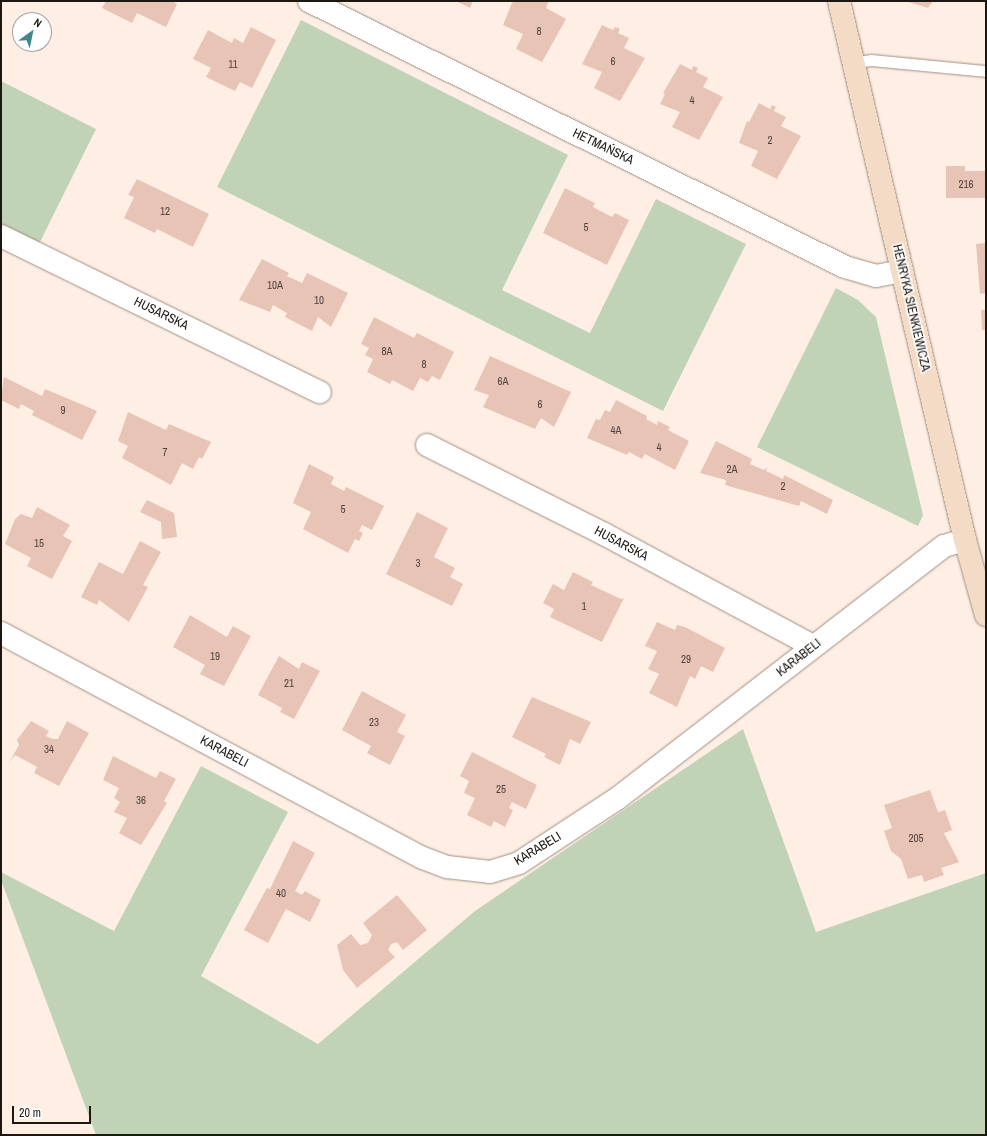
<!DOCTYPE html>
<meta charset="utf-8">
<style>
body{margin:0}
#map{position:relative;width:987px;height:1136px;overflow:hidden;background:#feeee3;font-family:"Archivo Narrow",sans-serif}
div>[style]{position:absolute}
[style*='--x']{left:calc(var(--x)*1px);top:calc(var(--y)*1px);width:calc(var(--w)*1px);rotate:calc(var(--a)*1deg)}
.green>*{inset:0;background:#c1d3b7}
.building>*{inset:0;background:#e8c4b7}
.roads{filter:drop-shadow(0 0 1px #a18f83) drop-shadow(0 0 1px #a18f83)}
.lane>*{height:11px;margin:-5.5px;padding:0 5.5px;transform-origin:5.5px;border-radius:5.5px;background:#fff}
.street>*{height:22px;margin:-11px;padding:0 11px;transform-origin:11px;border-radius:11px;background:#fff}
.secondary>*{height:22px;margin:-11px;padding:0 11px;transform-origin:11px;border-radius:11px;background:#f4dbc6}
span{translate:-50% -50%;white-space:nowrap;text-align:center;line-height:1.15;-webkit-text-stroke:3px #fff;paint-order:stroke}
.number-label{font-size:11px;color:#50423b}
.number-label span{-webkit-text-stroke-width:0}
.street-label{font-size:13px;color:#1d1712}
.frame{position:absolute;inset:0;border:2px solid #1d1712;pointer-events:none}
.north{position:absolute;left:12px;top:12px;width:40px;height:40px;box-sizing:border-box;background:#fff;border:1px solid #a5a2a0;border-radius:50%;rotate:33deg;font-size:11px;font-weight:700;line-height:16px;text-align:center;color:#1d1712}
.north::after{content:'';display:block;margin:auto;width:14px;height:18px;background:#3e868a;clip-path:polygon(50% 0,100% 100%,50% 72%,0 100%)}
.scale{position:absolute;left:12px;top:1106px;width:79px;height:18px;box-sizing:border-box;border:2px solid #1d1712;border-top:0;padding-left:5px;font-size:12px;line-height:14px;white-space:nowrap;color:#1d1712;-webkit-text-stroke:3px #fff;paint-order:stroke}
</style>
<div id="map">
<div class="green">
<i style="clip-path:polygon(301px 20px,568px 155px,502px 290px,590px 333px,656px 199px,746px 244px,663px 411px,217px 187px)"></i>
<i style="clip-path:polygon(1px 81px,96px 129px,39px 244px,1px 225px)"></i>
<i style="clip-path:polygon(836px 288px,858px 300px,876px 317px,923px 515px,918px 526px,757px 447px)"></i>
<i style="clip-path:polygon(743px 729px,816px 932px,986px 873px,986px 1135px,96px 1135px,1px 880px,1px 872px,114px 931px,201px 766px,288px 812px,201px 976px,318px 1044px,475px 911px)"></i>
</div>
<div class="building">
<i style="clip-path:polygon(106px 1px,172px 1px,177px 4px,166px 27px,137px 13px,132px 23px,102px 8px)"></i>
<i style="clip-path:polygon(456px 1px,473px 1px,470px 8px)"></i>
<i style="clip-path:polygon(515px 1px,549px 1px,546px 8px,566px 19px,542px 62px,516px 49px,523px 34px,503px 25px,512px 3px)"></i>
<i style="clip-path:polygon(905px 1px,933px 1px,928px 8px)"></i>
<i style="clip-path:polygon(602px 25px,613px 30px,615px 27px,620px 29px,618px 33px,629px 38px,624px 48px,645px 58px,620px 101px,594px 88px,602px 72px,582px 64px)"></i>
<i style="clip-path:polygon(251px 27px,276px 40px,252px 88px,240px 82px,235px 91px,206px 77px,211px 68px,193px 59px,208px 30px,232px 43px,234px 38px,243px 43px)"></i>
<i style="clip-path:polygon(680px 64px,692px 70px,693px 66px,698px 68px,696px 72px,708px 78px,703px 87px,723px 97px,699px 140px,672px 127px,680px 112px,660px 104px,665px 94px,663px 93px)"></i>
<i style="clip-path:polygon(759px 103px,770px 109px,772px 105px,776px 107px,774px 111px,786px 117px,781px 126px,801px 136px,777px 179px,751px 166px,758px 151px,739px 143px,747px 121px,749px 122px)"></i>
<i style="clip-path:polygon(946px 166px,965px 166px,965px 171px,986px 171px,986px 198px,946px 198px)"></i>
<i style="clip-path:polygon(137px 179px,209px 214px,193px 247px,157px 229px,155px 233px,124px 218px,134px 197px,128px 195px)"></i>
<i style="clip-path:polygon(565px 188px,595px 203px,593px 207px,612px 217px,615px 213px,629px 220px,607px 265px,543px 233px)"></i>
<i style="clip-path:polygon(986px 243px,986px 293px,980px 294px,976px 244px)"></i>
<i style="clip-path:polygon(262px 259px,289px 273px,287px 276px,302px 283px,307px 273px,348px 293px,331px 327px,318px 317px,312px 331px,285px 317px,287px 313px,273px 305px,270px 312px,239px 300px)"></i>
<i style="clip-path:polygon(981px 310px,986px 310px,986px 330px,982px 330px)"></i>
<i style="clip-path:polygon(374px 317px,414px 338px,417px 333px,454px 352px,440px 380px,432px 376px,428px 382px,420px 378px,413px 391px,392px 380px,390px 384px,367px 372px,373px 359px,365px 355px,369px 348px,361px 344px)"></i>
<i style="clip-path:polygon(490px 356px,571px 392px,554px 427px,541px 418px,535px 429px,483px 407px,489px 395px,474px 390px)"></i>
<i style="clip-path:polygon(4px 377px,42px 396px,45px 389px,97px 411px,82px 440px,32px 415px,34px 411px,21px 404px,19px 409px,1px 400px)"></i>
<i style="clip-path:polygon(616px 400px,647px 416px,646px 419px,657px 425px,658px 421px,670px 427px,668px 430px,689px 441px,675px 470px,645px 454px,642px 459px,629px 452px,627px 455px,587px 438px,596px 419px,600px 420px,605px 410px,610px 412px)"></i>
<i style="clip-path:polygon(128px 412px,166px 430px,169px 424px,211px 442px,202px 459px,199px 457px,193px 469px,182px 463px,171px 485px,122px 458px,128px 446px,118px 441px)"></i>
<i style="clip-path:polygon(716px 441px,752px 459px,750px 464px,764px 470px,767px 467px,766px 471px,783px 479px,784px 475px,833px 500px,827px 514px,801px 501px,799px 506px,725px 485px,726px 480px,700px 473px)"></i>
<i style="clip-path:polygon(309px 464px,334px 477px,331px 484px,344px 491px,346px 487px,384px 506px,372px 530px,362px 525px,359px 531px,363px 533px,359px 541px,355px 539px,348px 553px,303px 529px,311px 512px,293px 503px)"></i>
<i style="clip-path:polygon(147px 500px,174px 513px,177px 537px,162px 539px,161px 522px,140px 512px)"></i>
<i style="clip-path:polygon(37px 507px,70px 525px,63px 536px,72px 541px,52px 579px,27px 566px,31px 558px,5px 544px,15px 519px,21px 514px,32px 518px)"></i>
<i style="clip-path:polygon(417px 512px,448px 528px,434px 557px,455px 568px,450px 577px,463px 584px,452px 606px,386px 574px)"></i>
<i style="clip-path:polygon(140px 541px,161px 552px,143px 585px,148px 587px,129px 622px,99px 600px,97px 605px,81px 597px,99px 562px,123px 574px)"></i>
<i style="clip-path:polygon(573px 572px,593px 582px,591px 585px,621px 599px,624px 598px,602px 642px,550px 617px,554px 609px,543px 603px,553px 584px,564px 590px)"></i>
<i style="clip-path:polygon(190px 615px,227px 637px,233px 626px,251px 636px,224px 686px,200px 674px,205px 665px,173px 647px)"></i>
<i style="clip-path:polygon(657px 622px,675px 630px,677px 625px,685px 627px,725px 648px,713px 672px,701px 666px,695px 679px,690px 676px,677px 707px,649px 693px,659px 674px,648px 669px,657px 651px,645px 646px)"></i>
<i style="clip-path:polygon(279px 656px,299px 669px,302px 662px,320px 671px,294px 719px,280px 712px,282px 708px,258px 695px)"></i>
<i style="clip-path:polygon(362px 691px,406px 715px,397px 732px,405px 736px,390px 765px,367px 753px,371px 746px,342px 730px)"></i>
<i style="clip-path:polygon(532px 697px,591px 722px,580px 744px,570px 739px,560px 765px,544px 757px,546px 754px,512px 737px)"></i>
<i style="clip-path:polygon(31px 721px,49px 731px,46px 736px,53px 739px,58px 739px,67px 721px,89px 733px,59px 786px,34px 773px,37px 767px,15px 755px,9px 763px,19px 745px,17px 740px)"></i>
<i style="clip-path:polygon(472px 752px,537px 785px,526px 809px,512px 802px,509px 808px,513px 810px,505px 827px,494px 821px,491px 827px,467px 815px,475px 798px,464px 793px,469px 781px,460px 776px)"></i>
<i style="clip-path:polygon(113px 756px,156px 778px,160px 771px,176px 779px,164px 801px,167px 803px,141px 845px,119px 833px,127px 818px,114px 812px,120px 802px,114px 798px,119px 788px,103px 780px)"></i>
<i style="clip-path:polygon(930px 790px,938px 812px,945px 810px,952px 830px,944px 833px,959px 862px,941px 868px,944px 875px,924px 882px,922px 875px,908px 879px,901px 859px,891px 851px,884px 831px,892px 828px,884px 805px)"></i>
<i style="clip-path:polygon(293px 841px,315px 853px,295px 891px,302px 895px,305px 891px,321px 900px,310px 922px,286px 909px,268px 943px,244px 930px,267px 888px,270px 889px)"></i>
<i style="clip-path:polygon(397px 895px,427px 930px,403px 950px,397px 942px,391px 944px,388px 950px,395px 957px,357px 988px,343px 970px,337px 945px,351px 934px,360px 945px,368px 943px,372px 935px,363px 923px)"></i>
</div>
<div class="roads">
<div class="lane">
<i style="--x:853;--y:62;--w:18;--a:-6"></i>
<i style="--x:871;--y:60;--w:116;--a:5.5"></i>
</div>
<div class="street">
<i style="--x:309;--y:1;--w:598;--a:26.39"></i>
<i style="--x:845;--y:267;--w:32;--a:16"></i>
<i style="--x:876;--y:276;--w:26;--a:-11"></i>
<i style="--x:1;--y:236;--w:355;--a:26.1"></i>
<i style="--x:427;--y:445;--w:198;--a:26.7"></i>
<i style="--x:604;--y:534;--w:237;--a:28.2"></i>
<i style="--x:1;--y:633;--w:478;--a:28.1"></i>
<i style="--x:423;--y:858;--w:26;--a:21"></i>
<i style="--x:447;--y:867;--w:43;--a:6.6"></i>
<i style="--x:490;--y:872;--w:30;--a:-17"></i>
<i style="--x:519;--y:863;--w:118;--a:-33.3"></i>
<i style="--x:618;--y:798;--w:412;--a:-37.7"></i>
<i style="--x:944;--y:546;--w:22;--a:-16"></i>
</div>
<div class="secondary">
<i style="--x:839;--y:1;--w:554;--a:76.84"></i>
<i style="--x:965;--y:540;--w:78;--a:74.4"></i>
</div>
</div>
<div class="number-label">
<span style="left:539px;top:31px">8</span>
<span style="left:613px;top:61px">6</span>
<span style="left:233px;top:64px">11</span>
<span style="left:692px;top:100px">4</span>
<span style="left:770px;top:140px">2</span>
<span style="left:966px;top:184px">216</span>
<span style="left:165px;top:211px">12</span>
<span style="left:586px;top:227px">5</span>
<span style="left:275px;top:285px">10A</span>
<span style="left:319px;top:300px">10</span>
<span style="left:387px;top:351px">8A</span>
<span style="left:424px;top:364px">8</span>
<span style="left:503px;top:381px">6A</span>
<span style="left:540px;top:404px">6</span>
<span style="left:63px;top:410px">9</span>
<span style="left:616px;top:430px">4A</span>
<span style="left:659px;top:447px">4</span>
<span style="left:165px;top:452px">7</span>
<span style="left:732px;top:469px">2A</span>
<span style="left:783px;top:486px">2</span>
<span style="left:343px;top:509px">5</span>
<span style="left:39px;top:543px">15</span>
<span style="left:418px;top:563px">3</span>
<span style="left:584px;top:606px">1</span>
<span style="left:215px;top:656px">19</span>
<span style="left:686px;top:659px">29</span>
<span style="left:289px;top:683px">21</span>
<span style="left:374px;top:722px">23</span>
<span style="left:49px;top:749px">34</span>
<span style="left:501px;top:789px">25</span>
<span style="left:141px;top:800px">36</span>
<span style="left:916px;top:838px">205</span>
<span style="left:281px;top:893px">40</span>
</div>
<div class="street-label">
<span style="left:603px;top:147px;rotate:26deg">HETMAŃSKA</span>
<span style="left:911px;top:308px;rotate:77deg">HENRYKA SIENKIEWICZA</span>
<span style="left:161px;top:314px;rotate:26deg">HUSARSKA</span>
<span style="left:621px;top:544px;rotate:28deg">HUSARSKA</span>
<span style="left:799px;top:658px;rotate:-38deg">KARABELI</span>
<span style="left:224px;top:752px;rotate:28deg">KARABELI</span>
<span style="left:538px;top:849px;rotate:-31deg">KARABELI</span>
</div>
<div class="frame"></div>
<div class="north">N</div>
<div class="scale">20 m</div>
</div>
